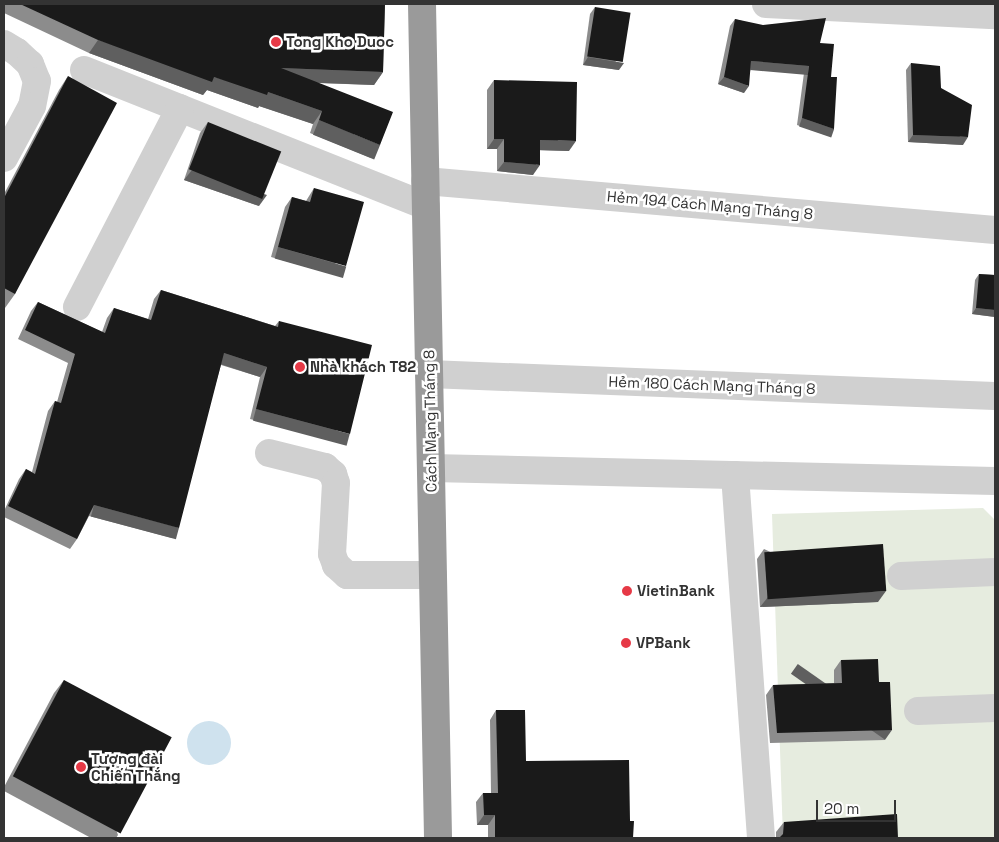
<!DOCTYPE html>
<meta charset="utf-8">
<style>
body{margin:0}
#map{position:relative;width:999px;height:842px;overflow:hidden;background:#fff;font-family:"Space Grotesk",sans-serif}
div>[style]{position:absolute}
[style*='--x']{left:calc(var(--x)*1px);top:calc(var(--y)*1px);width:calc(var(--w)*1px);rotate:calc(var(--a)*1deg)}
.green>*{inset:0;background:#e6ecdf}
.water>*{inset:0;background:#cfe2ee}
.round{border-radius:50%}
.minor>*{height:28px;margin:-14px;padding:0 14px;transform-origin:14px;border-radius:14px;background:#d0d0d0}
.highway>*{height:28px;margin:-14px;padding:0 14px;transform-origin:14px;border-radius:14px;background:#9a9a9a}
.wall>*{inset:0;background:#8c8c8c}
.shaded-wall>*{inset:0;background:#5f5f5f;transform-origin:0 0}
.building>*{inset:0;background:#1a1a1a;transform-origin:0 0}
.dots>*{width:14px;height:14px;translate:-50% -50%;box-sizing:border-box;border:2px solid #fff;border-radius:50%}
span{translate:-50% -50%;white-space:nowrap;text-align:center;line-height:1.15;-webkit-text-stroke:5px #fff;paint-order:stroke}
.poi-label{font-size:15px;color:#333;font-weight:700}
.left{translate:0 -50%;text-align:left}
.street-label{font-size:15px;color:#333}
.frame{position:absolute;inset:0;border:5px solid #333;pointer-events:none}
.scale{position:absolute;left:816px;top:800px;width:80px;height:22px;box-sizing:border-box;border:2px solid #333;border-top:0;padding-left:6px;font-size:15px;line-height:18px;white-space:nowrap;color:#333;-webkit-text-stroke:4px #fff;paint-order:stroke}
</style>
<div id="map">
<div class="green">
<i style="clip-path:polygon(983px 508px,995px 520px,995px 838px,783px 838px,772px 514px)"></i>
</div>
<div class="water">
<i class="round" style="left:187px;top:721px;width:44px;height:44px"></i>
</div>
<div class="minor">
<i style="--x:766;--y:4;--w:229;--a:2.8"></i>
<i style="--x:4;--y:44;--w:15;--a:32"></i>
<i style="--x:17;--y:52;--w:18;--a:43"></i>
<i style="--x:30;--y:64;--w:18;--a:68"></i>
<i style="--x:37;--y:81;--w:25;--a:101"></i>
<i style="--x:32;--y:106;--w:59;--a:118.3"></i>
<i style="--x:84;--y:70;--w:368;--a:21.7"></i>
<i style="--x:425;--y:181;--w:572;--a:4.91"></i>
<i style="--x:77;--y:307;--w:224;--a:-62.6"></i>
<i style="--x:429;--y:374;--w:566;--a:2.23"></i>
<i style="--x:269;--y:453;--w:58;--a:14"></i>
<i style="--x:325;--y:467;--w:11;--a:41"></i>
<i style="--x:333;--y:474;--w:9;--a:72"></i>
<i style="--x:336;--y:483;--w:71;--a:93.2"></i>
<i style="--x:332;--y:554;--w:12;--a:70"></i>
<i style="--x:336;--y:565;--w:15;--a:42"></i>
<i style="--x:347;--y:575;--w:86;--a:0"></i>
<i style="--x:431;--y:468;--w:564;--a:1.32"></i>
<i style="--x:735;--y:475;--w:364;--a:85.9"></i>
<i style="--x:901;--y:576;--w:94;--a:-2.4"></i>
<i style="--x:918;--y:711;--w:77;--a:-2.2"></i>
</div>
<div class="highway">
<i style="--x:422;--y:4;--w:834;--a:88.9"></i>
</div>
<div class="wall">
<i style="clip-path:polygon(4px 4px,385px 4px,383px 72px,374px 85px,317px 83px,371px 158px,310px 133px,313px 124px,259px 106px,258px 108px,207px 90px,203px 95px,89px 53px,4px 13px)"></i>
<i style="clip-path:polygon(595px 7px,619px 70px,583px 65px,590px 14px)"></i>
<i style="clip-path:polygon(735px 19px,820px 43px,831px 77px,834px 129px,829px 136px,797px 125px,804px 73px,751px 68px,744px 93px,718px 84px,730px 26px)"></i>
<i style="clip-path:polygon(911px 63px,941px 88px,963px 145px,908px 142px,906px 70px)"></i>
<i style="clip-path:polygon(68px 76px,15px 294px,5px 308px,4px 307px,4px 194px,59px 90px)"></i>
<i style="clip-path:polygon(494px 80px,569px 151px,540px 150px,533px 175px,497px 171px,497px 149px,487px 149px,487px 90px)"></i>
<i style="clip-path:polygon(208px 122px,259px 206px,184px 180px,200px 133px)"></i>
<i style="clip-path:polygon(314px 188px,339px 276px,271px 257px,285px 207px,292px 197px,306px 201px)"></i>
<i style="clip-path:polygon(979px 274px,995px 275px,995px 317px,972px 314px,975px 280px)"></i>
<i style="clip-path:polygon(161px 290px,275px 326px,279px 321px,343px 443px,250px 419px,260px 377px,221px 365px,172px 538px,89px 516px,77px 539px,70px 549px,4px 517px,4px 511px,19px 479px,26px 469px,32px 472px,48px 411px,55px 401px,57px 402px,68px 363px,18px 339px,31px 311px,38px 302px,102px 332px,107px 318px,114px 308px,148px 319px,154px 299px)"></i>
<i style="clip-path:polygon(764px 549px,878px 602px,760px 607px,757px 559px)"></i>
<i style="clip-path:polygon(841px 660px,879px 682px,885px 740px,770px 743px,766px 695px,773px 685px,834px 683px,834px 670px)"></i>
<i style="clip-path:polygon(64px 680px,118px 835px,116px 838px,91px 838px,4px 791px,4px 787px,54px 693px)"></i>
<i style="clip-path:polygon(496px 710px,526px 761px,630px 821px,633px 838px,488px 838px,488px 825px,477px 825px,476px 802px,483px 793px,491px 793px,490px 720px)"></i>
<i style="clip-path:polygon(784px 822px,898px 838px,776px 838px,776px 832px)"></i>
</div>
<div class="shaded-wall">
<i style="clip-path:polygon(98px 40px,214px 77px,268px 92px,322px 111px,313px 124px,259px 106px,258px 108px,207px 90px,203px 95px,89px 53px)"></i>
<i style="clip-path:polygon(588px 57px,624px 63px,619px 70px,583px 65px)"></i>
<i style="left:751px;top:61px;width:58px;height:9px;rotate:5deg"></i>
<i style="clip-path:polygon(281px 68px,383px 72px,374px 85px,272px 81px)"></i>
<i style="clip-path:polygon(724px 77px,749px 86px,744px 93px,718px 84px)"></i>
<i style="left:802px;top:118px;width:34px;height:9px;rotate:19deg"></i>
<i style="left:319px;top:120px;width:66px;height:16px;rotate:22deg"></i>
<i style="clip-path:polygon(913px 135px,968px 137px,963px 145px,908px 142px)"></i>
<i style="clip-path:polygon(494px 139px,504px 139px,497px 149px,487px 149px)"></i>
<i style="clip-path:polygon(540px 140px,576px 141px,569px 151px,533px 150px)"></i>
<i style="clip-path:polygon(504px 162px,540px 165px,533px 175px,497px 171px)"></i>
<i style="clip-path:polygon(192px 170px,267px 195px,259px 206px,184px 180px)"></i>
<i style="left:278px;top:247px;width:71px;height:12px;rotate:16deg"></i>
<i style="clip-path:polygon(976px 308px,995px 310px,995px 317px,972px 314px)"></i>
<i style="clip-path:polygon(224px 353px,267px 367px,260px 377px,217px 363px)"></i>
<i style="left:256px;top:409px;width:97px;height:12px;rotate:15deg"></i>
<i style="left:94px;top:505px;width:88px;height:12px;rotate:15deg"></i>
<i style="clip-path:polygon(886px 591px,878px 602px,760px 607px,768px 597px)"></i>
<i style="left:892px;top:730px;width:12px;height:115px;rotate:125deg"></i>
<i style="clip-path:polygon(484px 815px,495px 815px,488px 825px,477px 825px)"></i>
</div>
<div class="building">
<i style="clip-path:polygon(20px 4px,385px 4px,383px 72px,281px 68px,393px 112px,380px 145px,319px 120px,322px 111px,268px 92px,267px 95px,214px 77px,212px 82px,98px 40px)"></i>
<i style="left:595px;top:7px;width:36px;height:50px;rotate:9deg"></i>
<i style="clip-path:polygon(826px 18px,820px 43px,834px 44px,831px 77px,837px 77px,834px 129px,802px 118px,809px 66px,751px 61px,749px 86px,724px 77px,735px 19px,763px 25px)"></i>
<i style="clip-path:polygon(911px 63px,940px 66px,941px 88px,972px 105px,968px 137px,913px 135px)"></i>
<i style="clip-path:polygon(68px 76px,117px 103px,15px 294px,4px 288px,4px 198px)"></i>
<i style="clip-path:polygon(494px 80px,577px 82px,576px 141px,540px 140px,540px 165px,504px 162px,504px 139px,494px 139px)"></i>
<i style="left:208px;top:122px;width:79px;height:51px;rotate:22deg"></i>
<i style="clip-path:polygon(314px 188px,364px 202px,346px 266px,278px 247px,292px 197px,310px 202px)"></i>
<i style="clip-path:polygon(979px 274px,995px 275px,995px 310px,976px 308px)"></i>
<i style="clip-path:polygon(161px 290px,278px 327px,279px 321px,372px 345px,350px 434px,256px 409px,267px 367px,224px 353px,179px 528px,94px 505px,77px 539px,8px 506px,26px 469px,35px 474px,55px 401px,61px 403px,75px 354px,25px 330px,38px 302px,105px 333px,114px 308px,151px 320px)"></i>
<i style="left:883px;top:544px;width:47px;height:119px;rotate:86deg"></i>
<i style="clip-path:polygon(878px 659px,879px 682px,890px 682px,892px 730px,777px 733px,773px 685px,842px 683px,841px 660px)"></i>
<i style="left:64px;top:680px;width:122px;height:109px;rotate:28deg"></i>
<i style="clip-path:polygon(496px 710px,525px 710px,526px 761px,629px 760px,630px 821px,634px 821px,633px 838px,495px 838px,495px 815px,484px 815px,483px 793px,498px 793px)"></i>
<i style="clip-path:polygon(897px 814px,898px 838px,779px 838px,783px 834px,784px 822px)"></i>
</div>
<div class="dots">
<i style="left:276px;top:42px;background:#e63946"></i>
<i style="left:300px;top:367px;background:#e63946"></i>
<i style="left:627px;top:591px;background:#e63946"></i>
<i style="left:626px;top:643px;background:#e63946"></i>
<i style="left:81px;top:767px;background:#e63946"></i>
</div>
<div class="poi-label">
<span class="left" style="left:286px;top:42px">Tong Kho Duoc</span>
<span class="left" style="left:310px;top:367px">Nhà khách T82</span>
<span class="left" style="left:637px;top:591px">VietinBank</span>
<span class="left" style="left:636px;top:643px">VPBank</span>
<span class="left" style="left:91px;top:767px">Tượng đài<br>Chiến Thắng</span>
</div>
<div class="street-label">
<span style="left:710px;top:205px;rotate:5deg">Hẻm 194 Cách Mạng Tháng 8</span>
<span style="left:712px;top:385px;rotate:2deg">Hẻm 180 Cách Mạng Tháng 8</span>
<span style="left:430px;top:421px;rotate:-91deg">Cách Mạng Tháng 8</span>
</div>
<div class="frame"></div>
<div class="scale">20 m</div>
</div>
